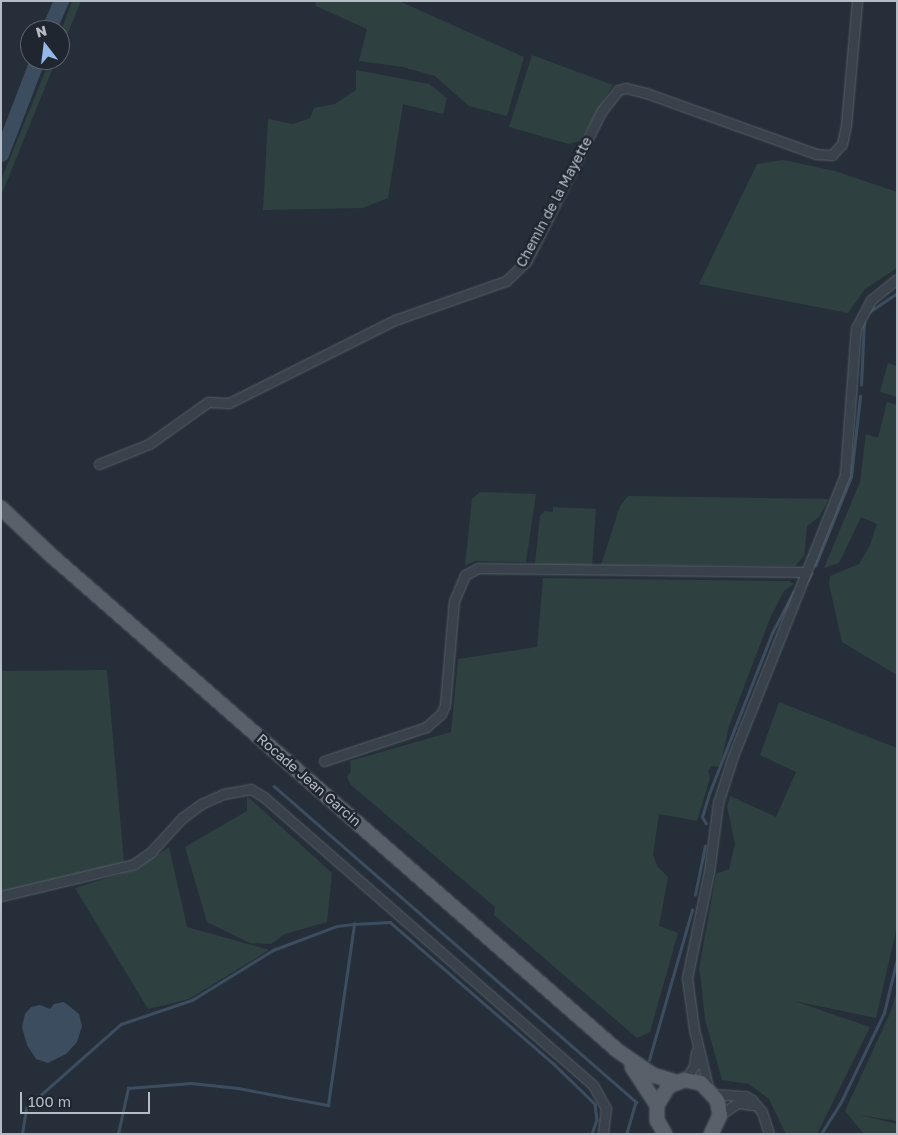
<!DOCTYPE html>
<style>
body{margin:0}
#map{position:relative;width:898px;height:1135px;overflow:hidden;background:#262f39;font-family:"Golos Text",sans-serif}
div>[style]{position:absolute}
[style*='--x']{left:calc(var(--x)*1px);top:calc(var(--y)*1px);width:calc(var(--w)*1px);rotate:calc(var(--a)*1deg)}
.green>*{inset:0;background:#2e4040}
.water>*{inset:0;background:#3d4d60}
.stream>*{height:2.5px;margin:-1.25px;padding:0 1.25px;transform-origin:1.25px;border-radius:1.25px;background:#3d4d60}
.river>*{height:15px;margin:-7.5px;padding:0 7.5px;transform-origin:7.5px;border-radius:7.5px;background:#3d4d60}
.roads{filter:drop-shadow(0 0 1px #575f68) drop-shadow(0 0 1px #575f68)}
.minor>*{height:9px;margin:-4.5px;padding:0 4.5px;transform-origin:4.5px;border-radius:4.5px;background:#39414a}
.primary>*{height:14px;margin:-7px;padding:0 7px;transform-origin:7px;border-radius:7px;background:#58606a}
span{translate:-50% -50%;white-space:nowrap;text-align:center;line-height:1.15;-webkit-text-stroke:5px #1f262f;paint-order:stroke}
.street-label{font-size:14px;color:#b5bcc5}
.frame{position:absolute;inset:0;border:2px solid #b5bcc5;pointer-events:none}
.north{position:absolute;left:20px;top:20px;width:50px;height:50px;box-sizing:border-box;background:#1f262f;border:1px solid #5b626b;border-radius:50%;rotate:345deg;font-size:14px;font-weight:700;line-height:20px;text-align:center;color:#b5bcc5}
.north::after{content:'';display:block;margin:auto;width:18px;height:22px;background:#95b8eb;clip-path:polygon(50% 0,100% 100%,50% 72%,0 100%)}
.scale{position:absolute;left:20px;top:1092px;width:130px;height:22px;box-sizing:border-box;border:2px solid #b5bcc5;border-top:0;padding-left:6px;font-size:15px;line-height:18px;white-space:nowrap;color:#b5bcc5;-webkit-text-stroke:4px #1f262f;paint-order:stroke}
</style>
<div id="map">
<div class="green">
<i style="clip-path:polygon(72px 1px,81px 1px,60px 52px,60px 34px)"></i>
<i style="clip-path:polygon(315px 1px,399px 1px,524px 57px,507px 116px,469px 106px,435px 76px,403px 67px,359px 61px,367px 29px,316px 6px)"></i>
<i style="clip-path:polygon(532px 55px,613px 85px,580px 141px,569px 144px,509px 127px)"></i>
<i style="clip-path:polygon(50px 60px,56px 60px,1px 196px,1px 180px)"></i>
<i style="clip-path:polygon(356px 70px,429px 84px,447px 98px,443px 114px,403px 104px,388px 198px,363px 208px,263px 210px,268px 119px,293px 124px,310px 118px,314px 108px,335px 104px,356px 90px)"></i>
<i style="clip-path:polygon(783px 160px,835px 171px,897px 192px,897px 268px,865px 289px,848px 313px,699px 284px,757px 164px)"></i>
<i style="clip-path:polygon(888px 363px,897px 366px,897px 397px,880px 392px)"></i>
<i style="clip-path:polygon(887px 402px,897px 405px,897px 675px,842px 642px,829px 584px,830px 576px,859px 564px,870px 545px,877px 524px,861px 517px,839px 563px,824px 568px,860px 482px,866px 434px,878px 438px)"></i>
<i style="clip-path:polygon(480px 492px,536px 494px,526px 562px,476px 561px,465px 565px,472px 499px)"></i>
<i style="clip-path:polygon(628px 496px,829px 499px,819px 517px,807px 526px,804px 556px,795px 566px,601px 565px,620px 506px)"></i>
<i style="clip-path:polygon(553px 507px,596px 509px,592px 566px,535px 564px,540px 516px,545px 511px,553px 512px)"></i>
<i style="clip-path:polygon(543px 578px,789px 581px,794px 584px,784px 591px,771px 616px,729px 726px,720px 767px,712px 766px,708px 771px,710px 778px,697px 821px,659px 814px,653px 854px,657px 866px,668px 877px,659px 926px,678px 933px,650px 1032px,637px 1038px,494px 915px,495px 907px,351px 785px,347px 777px,351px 771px,350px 761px,451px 732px,458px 659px,537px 647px)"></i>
<i style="clip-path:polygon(107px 670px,124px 863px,1px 892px,1px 671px)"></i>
<i style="clip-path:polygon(779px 702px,897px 748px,897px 926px,876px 1018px,794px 1001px,870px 1027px,817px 1134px,786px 1134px,769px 1099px,749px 1084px,722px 1080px,705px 1019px,701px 981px,699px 969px,716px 874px,729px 869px,735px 844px,727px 807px,730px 796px,776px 817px,796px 772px,760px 755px)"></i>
<i style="clip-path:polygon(247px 796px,332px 873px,327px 922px,285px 934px,271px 944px,250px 943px,207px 922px,185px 847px,247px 811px)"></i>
<i style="clip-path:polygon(169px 847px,187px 927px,269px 950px,189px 999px,148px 1009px,75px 888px,137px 869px)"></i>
<i style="clip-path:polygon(897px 990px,897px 1121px,860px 1115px,897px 1124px,897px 1134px,864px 1134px,845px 1111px,891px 1011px)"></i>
</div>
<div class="water">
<i style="clip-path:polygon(64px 1002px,79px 1014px,82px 1026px,77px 1042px,66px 1054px,48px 1063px,36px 1059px,27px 1045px,22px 1027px,25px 1014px,31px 1007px,40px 1005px,50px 1009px,54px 1004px)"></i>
</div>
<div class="stream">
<i style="--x:869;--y:312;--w:34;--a:-34"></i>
<i style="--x:861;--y:385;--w:64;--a:-87.3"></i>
<i style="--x:815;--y:566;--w:96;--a:-68"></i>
<i style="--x:851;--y:477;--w:81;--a:-83.6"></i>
<i style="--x:805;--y:585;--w:13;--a:-61"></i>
<i style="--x:274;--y:786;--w:481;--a:41.1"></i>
<i style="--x:636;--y:1102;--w:33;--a:106"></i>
<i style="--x:706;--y:824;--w:8;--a:-120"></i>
<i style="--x:702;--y:817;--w:24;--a:-73"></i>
<i style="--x:709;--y:794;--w:173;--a:-68.6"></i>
<i style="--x:772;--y:633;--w:47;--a:-62.4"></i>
<i style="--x:695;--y:895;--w:50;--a:-78.5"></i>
<i style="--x:649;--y:1060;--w:156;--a:-74"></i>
<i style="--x:22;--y:1134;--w:26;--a:-81"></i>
<i style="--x:26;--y:1108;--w:127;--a:-41.5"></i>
<i style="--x:121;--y:1024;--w:75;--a:-18.7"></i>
<i style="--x:192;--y:1000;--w:95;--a:-31.7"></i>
<i style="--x:273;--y:950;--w:68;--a:-20.6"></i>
<i style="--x:337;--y:926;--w:17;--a:-7"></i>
<i style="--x:118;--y:1134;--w:47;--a:-77.7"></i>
<i style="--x:128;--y:1088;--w:63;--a:-4.5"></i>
<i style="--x:191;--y:1083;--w:47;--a:6.1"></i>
<i style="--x:238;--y:1088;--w:92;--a:10.7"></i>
<i style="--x:328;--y:1105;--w:183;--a:-81.8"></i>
<i style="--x:354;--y:924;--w:36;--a:-3"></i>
<i style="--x:390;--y:922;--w:216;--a:40.9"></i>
<i style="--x:553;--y:1063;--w:59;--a:44.3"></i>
<i style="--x:595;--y:1104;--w:16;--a:83"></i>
<i style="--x:597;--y:1120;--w:15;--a:110"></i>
<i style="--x:821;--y:1134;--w:36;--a:-58"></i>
<i style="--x:840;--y:1104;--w:101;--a:-64.2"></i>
<i style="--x:884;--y:1013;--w:56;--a:-76.5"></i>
</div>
<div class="river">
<i style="--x:48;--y:30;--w:32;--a:-66"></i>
<i style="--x:1;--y:154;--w:101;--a:-69"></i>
</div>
<div class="roads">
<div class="minor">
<i style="--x:99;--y:464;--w:54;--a:-21.8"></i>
<i style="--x:149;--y:444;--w:72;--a:-35.4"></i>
<i style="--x:208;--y:402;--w:21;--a:3"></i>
<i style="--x:229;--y:403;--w:186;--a:-26.6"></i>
<i style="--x:395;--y:320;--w:118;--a:-19.4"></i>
<i style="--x:506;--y:281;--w:28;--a:-44"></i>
<i style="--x:526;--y:262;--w:168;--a:-63.4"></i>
<i style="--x:601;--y:112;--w:28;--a:-52"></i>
<i style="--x:618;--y:90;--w:8;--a:-14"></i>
<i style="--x:626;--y:88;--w:21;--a:14"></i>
<i style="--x:646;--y:93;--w:181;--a:19.7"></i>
<i style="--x:816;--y:154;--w:16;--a:4"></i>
<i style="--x:832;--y:155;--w:15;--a:-48"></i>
<i style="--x:842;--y:144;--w:19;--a:-78"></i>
<i style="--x:846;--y:125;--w:124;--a:-84.9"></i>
<i style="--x:324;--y:761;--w:108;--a:-18.4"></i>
<i style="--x:426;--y:727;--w:20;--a:-41"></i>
<i style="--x:441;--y:714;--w:10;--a:-66"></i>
<i style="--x:445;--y:705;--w:104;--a:-85.1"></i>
<i style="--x:454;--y:601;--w:28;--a:-67"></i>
<i style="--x:465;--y:575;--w:15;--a:-28"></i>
<i style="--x:478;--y:568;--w:327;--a:0.7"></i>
<i style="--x:1;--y:896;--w:137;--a:-13.5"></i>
<i style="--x:134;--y:864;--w:21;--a:-35"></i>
<i style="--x:151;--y:852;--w:46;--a:-47.6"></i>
<i style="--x:182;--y:818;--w:24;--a:-36"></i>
<i style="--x:201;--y:804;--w:24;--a:-24"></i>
<i style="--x:223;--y:794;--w:28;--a:-10"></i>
<i style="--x:251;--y:789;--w:15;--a:32"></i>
<i style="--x:264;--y:797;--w:437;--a:41.2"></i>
<i style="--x:593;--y:1085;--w:26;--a:61"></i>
<i style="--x:606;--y:1108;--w:26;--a:97"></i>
<i style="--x:685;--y:1080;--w:17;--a:-57"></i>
<i style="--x:694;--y:1066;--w:14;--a:-82"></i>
<i style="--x:708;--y:1087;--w:60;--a:-103.6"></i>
<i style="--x:694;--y:1029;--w:51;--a:-97.8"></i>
<i style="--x:687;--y:978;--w:108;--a:-78.3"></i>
<i style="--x:709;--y:872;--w:70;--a:-82.6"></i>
<i style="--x:718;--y:803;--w:49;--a:-72.3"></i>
<i style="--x:733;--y:756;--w:303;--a:-68.3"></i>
<i style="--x:845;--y:474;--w:146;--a:-85.7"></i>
<i style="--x:856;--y:328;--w:32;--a:-62"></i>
<i style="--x:871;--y:300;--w:33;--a:-39"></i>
<i style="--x:714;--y:1094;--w:31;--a:4"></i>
<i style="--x:745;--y:1096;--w:8;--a:30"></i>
<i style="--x:752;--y:1100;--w:16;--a:50"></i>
<i style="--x:762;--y:1112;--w:23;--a:72"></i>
<i style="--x:720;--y:1115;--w:21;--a:-35"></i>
<i style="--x:737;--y:1103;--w:16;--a:7"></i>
</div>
<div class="primary">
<i style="--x:1;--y:508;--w:70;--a:43.3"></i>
<i style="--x:52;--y:556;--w:752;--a:41.17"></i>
<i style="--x:618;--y:1051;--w:42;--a:34.4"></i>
<i style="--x:653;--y:1075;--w:24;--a:17"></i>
<i style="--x:632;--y:1067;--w:45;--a:56.7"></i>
<i style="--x:665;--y:1134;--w:16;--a:-120"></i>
<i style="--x:657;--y:1120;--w:15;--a:-90"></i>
<i style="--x:657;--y:1105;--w:22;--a:-58"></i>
<i style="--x:669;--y:1086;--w:17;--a:-21"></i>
<i style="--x:685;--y:1080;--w:16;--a:11"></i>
<i style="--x:701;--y:1083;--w:23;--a:47"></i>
<i style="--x:717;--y:1100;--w:15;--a:79"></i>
<i style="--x:720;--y:1115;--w:21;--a:115"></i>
</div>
</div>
<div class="street-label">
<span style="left:554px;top:202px;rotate:-62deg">Chemin de la Mayette</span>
<span style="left:309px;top:780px;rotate:41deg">Rocade Jean Garcin</span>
</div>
<div class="frame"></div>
<div class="north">N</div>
<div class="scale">100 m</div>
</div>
